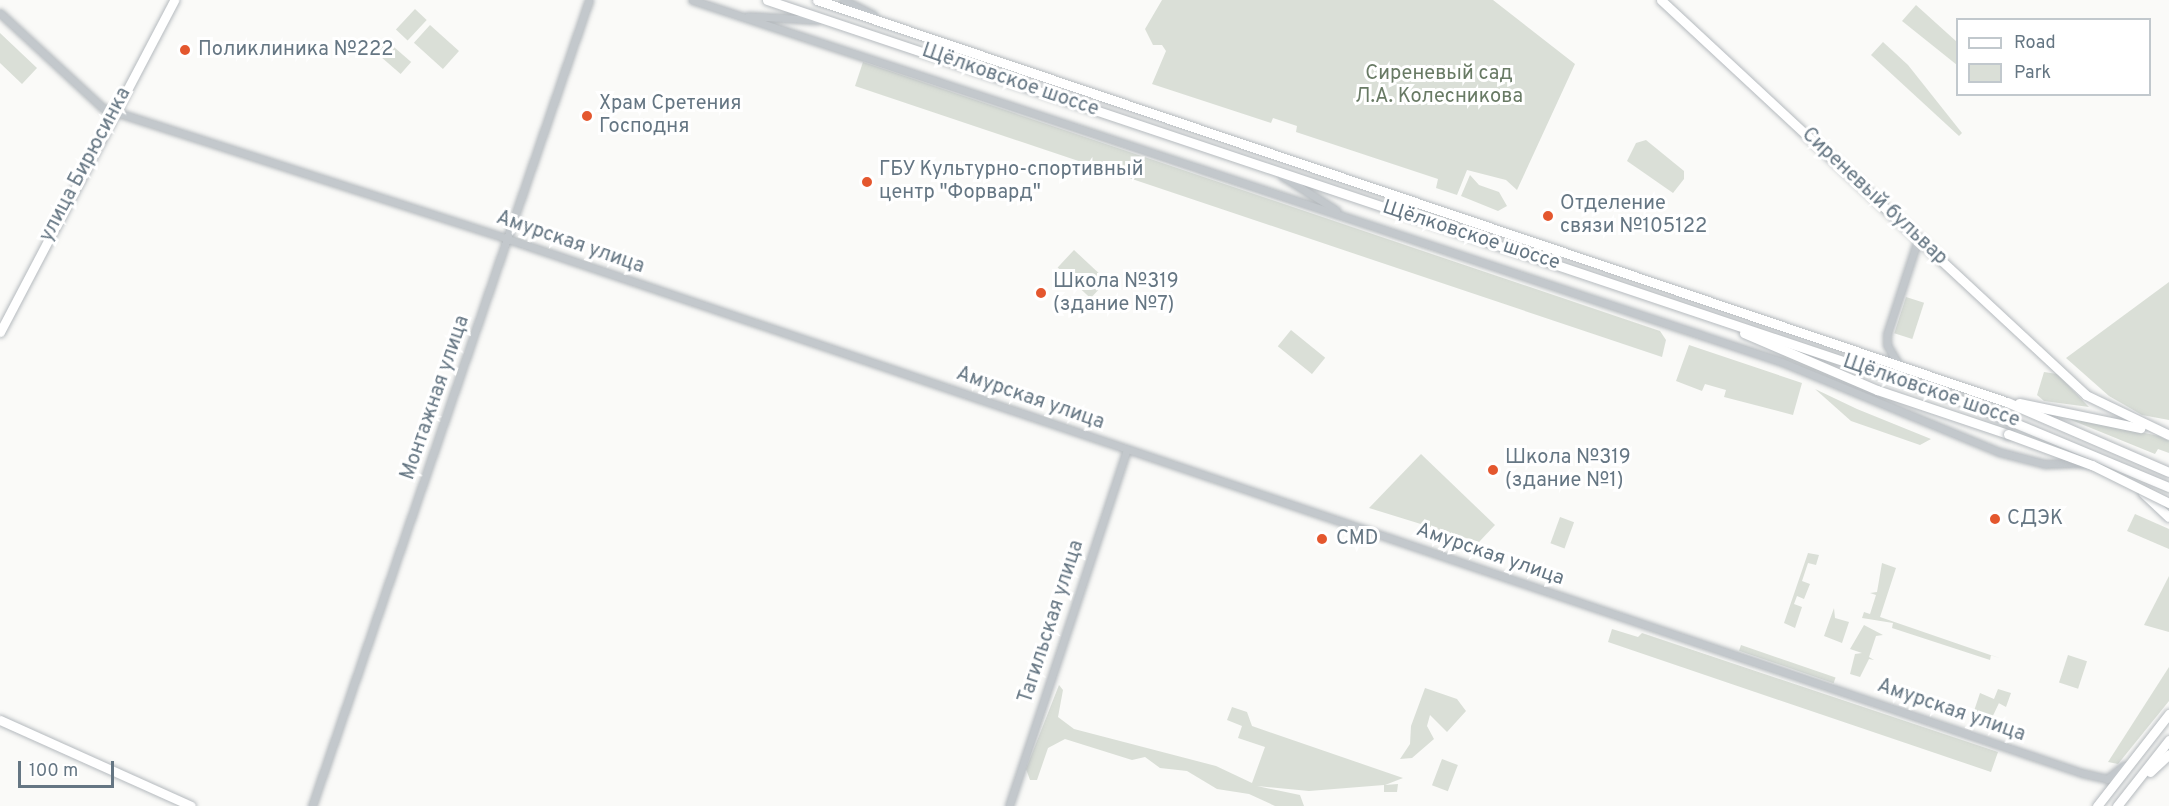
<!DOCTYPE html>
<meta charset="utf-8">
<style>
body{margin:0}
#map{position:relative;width:2169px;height:806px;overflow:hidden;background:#fafaf8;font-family:Overpass,sans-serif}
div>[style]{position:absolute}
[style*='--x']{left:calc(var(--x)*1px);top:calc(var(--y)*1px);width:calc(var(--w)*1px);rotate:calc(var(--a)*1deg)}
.green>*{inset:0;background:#dadfd7;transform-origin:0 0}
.roads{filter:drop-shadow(0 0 2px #b5babe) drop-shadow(0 0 2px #b5babe)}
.minor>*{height:7px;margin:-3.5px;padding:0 3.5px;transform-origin:3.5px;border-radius:3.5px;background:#c3c8cc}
.major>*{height:9px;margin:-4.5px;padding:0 4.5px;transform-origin:4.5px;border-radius:4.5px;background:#fff}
.bridges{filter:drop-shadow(0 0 2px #b5babe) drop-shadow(0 0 2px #b5babe)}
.major-bridge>*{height:9px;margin:-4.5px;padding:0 4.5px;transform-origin:4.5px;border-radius:4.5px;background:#fff}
.dots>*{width:16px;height:16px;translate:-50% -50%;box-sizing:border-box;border:3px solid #fff;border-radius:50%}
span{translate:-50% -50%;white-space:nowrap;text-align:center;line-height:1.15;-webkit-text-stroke:6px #fff;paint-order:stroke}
.poi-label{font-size:20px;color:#657683}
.left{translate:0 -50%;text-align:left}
.park-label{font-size:20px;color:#687a64}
.street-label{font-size:20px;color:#657683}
.legend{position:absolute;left:1956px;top:18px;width:195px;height:78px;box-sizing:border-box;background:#fff;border:2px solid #c1c8cd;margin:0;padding:8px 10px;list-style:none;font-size:18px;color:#657683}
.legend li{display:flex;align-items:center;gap:12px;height:30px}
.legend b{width:30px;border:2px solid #c1c8cd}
.scale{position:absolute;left:18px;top:761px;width:96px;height:27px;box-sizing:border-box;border:3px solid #657683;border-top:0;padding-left:8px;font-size:18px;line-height:21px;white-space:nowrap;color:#657683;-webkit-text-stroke:4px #fff;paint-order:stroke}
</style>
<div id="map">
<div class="green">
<i style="clip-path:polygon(1162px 0,1493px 0,1575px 64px,1517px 190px,1506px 180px,1467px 170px,1457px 195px,1436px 188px,1438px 179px,1296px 132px,1297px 126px,1273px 118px,1271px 123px,1152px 84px,1166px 51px,1162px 45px,1153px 45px,1145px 29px)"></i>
<i style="clip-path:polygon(1916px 5px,1957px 42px,1957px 65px,1902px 21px)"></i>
<i style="left:415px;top:9px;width:16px;height:28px;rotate:43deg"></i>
<i style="left:430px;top:25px;width:39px;height:24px;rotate:42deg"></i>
<i style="clip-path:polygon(0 33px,37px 68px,22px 84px,0 63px)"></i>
<i style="left:387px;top:41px;width:32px;height:16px;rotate:41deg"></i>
<i style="clip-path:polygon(1883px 42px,1908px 65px,1962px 133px,1959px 136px,1871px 55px)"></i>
<i style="clip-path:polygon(863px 62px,1660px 331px,1666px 340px,1662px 357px,855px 86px)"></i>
<i style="clip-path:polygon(1646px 140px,1684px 171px,1684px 179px,1673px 193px,1627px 161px,1636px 143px)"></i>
<i style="clip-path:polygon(1470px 175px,1479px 185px,1499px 192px,1507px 206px,1498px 211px,1461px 196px)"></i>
<i style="left:1074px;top:250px;width:45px;height:24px;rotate:43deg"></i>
<i style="clip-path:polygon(2169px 282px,2169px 420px,2142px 415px,2109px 396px,2066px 358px)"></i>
<i style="left:1906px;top:297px;width:19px;height:38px;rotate:18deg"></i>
<i style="left:1291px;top:330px;width:44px;height:21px;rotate:39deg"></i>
<i style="clip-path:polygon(1689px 345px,1802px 383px,1793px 415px,1724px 397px,1726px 390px,1705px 384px,1702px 391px,1676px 381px)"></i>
<i style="clip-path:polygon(2044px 372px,2057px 374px,2089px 407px,2044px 401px,2037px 395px)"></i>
<i style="clip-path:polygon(1815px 389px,1857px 409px,1931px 439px,1920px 445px,1851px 421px)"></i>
<i style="clip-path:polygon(2059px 415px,2159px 436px,2169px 441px,2169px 453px,2158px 449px,2155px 454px)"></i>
<i style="clip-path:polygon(1421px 454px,1495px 525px,1479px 542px,1369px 508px)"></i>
<i style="clip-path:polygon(2135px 514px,2169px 529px,2169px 549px,2127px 531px)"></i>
<i style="left:1560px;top:517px;width:15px;height:28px;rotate:20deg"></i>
<i style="clip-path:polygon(1808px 553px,1819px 555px,1816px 565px,1808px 563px,1802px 581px,1810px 584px,1804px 599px,1797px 596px,1794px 604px,1802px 607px,1795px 628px,1784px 623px)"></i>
<i style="clip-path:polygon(1882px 563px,1896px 568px,1880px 617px,2002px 659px,1991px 655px,1990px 660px,1892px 628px,1893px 623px,1862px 618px,1864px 612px,1870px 614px,1876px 595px,1870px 593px,1877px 592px)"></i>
<i style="clip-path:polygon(2169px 576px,2169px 632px,2144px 625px)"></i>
<i style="clip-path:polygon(1834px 608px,1835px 618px,1849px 622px,1842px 643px,1824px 636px)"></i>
<i style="clip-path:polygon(1864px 625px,1883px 635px,1876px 636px,1869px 657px,1874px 660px,1869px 659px,1860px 677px,1850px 674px,1855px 654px,1862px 653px,1850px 649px)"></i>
<i style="clip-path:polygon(1612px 629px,1638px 637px,1642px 633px,1998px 752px,1991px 772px,1608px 642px)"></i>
<i style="left:1741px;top:645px;width:100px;height:6px;rotate:19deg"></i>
<i style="left:2068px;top:655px;width:20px;height:29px;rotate:18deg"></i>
<i style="clip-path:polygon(2169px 667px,2169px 701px,2118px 764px,2108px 762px)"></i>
<i style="clip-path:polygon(1059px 685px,1063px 690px,1058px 717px,1074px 729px,1216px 766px,1252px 783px,1265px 747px,1238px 738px,1242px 726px,1227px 720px,1232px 707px,1247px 712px,1252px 726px,1403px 778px,1385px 785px,1398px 784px,1397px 792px,1384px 792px,1384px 785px,1309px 791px,1257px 786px,1300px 795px,1304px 806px,1275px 806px,1249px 794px,1217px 789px,1187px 771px,1160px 768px,1145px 757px,1132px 760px,1065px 739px,1048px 748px,1037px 780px,1030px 780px,1026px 769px)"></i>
<i style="clip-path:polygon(1425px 688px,1457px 699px,1466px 711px,1447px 732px,1430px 715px,1427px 726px,1434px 739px,1412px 758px,1400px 759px,1410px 744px,1411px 726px)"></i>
<i style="clip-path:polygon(1998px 689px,2011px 693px,2006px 707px,1993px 700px,1999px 703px,1990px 722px,1974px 711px,1980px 693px,1994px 699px)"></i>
<i style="left:1442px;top:759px;width:17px;height:28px;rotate:21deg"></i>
</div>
<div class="roads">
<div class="minor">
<i style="--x:692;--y:0;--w:1149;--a:18.37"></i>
<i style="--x:1782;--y:362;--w:235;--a:22.5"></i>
<i style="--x:1999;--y:452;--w:48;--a:14.6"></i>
<i style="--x:2045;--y:464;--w:56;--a:-2"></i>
<i style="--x:844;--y:0;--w:33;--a:27"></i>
<i style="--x:0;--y:13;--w:140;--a:42.7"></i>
<i style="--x:103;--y:108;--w:426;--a:17.9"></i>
<i style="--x:508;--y:239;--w:1662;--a:18.74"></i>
<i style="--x:2082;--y:773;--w:26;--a:13"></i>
<i style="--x:2107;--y:779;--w:21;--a:-39"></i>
<i style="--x:748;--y:16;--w:69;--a:3.3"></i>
<i style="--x:1282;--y:176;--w:64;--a:32.2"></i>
<i style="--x:1899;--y:365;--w:23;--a:-121"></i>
<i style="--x:1887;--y:345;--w:11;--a:-90"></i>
<i style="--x:1887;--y:334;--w:100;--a:-71.9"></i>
<i style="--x:312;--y:806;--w:852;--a:-71.03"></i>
<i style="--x:1009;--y:806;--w:376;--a:-71.7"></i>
</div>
<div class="major">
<i style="--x:767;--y:0;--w:1260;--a:18.55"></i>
<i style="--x:1962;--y:401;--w:224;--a:22.6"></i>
<i style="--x:817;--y:0;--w:1256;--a:18.67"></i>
<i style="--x:2007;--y:402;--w:176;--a:23.4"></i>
<i style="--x:1661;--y:0;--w:580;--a:42.9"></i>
<i style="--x:2086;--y:395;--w:92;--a:25.7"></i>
<i style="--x:0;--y:332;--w:375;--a:-62.3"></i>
<i style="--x:1744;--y:333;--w:145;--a:23.2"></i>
<i style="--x:1877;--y:390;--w:138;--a:18.6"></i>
<i style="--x:2019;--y:403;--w:124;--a:11.7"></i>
<i style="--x:2143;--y:493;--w:35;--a:43"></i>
<i style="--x:0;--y:720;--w:209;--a:24.2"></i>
<i style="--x:2150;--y:772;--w:26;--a:-43"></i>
<i style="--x:2097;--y:806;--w:117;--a:-52"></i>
<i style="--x:2117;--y:806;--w:84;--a:-51.8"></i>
</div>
</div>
<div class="bridges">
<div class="major-bridge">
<i style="--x:2008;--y:434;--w:90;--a:20.3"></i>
<i style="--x:2092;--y:465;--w:86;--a:26.3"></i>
</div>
</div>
<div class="dots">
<i style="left:185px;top:50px;background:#e4572e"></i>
<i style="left:587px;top:116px;background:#e4572e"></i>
<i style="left:867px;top:182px;background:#e4572e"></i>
<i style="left:1548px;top:216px;background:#e4572e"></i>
<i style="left:1041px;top:293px;background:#e4572e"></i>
<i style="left:1493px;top:470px;background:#e4572e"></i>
<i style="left:1995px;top:519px;background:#e4572e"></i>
<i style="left:1322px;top:539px;background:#e4572e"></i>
</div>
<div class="poi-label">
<span class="left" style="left:198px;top:50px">Поликлиника №222</span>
<span class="left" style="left:599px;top:116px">Храм Сретения<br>Господня</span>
<span class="left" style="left:879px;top:182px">ГБУ Культурно-спортивный<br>центр "Форвард"</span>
<span class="left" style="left:1560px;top:216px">Отделение<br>связи №105122</span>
<span class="left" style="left:1053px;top:294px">Школа №319<br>(здание №7)</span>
<span class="left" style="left:1505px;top:470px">Школа №319<br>(здание №1)</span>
<span class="left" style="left:2007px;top:519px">СДЭК</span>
<span class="left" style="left:1336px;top:539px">CMD</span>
</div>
<div class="park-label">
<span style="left:1439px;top:86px">Сиреневый сад<br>Л.А. Колесникова</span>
</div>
<div class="street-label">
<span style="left:1010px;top:81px;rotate:19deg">Щёлковское шоссе</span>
<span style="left:86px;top:165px;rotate:-62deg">улица Бирюсинка</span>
<span style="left:1874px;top:197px;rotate:43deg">Сиреневый бульвар</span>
<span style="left:1471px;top:236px;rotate:18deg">Щёлковское шоссе</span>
<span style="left:570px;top:243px;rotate:19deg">Амурская улица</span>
<span style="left:1931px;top:392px;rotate:19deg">Щёлковское шоссе</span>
<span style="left:436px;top:398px;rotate:-71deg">Монтажная улица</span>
<span style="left:1030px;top:399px;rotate:19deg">Амурская улица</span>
<span style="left:1490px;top:555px;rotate:19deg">Амурская улица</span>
<span style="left:1052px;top:622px;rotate:-72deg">Тагильская улица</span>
<span style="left:1951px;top:711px;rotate:19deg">Амурская улица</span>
</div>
<ul class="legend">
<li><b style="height:8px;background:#fff"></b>Road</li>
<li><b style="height:16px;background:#dadfd7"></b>Park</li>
</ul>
<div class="scale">100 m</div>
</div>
